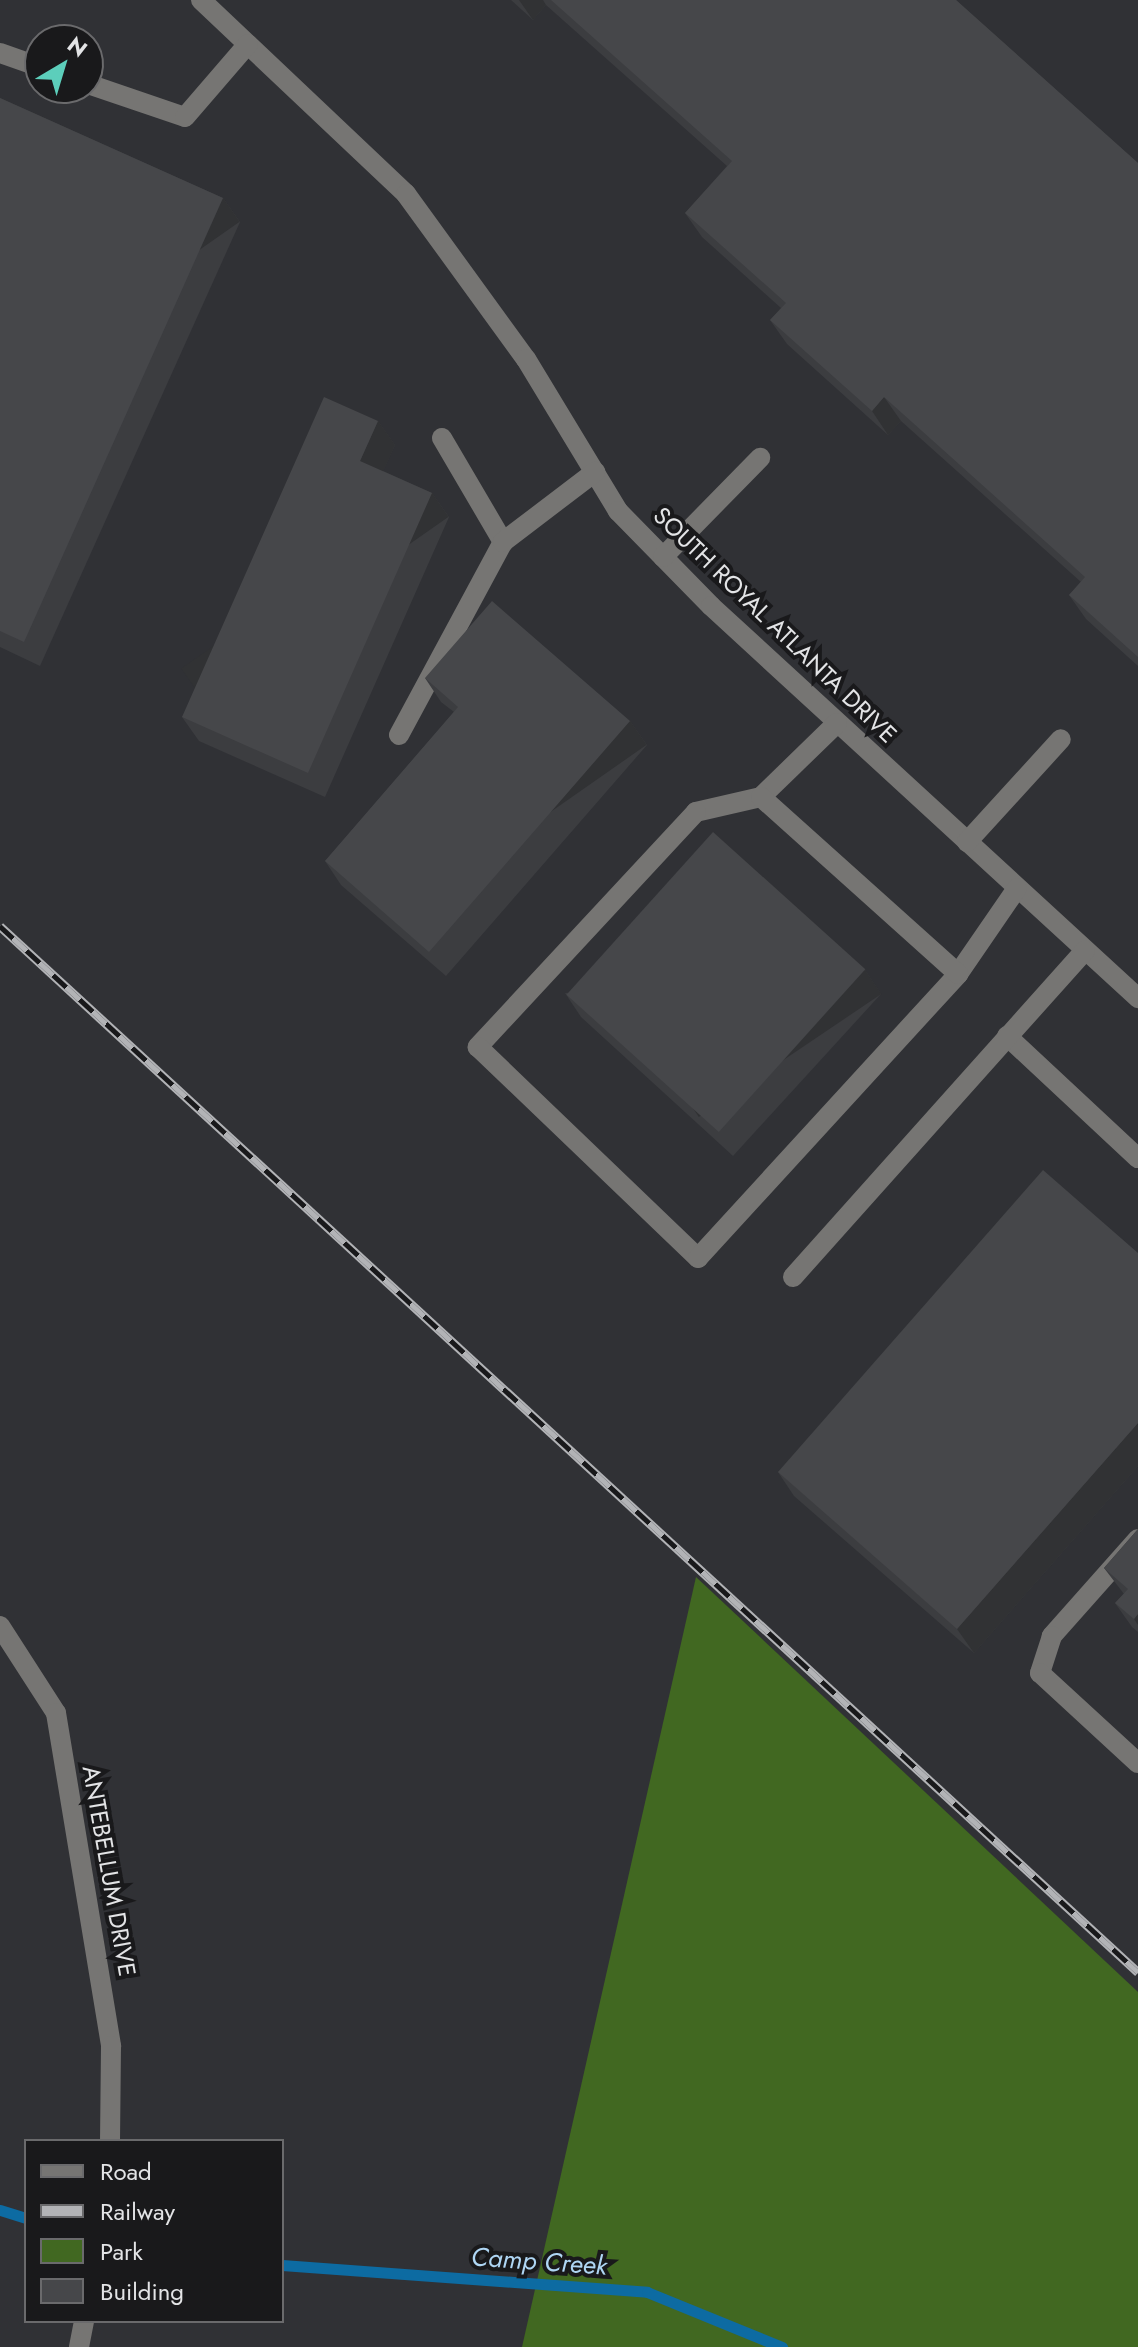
<!DOCTYPE html>
<style>
body{margin:0}
#map{position:relative;width:1138px;height:2347px;overflow:hidden;background:#303135;font-family:Jost,sans-serif}
div>[style]{position:absolute}
[style*='--x']{left:calc(var(--x)*1px);top:calc(var(--y)*1px);width:calc(var(--w)*1px);rotate:calc(var(--a)*1deg)}
.green>*{inset:0;background:#416821}
.stream>*{height:11px;margin:-5.5px;padding:0 5.5px;transform-origin:5.5px;border-radius:5.5px;background:#0d6ba2}
.minor>*{height:20px;margin:-10px;padding:0 10px;transform-origin:10px;border-radius:10px;background:#767573}
.rail>*{height:9px;margin-top:-4.5px;transform-origin:0;background:repeating-linear-gradient(90deg,#19191b 0 18px,#b2b3b6 0 36px);box-sizing:border-box;border-block:2px solid #b2b3b6}
.wall>*{inset:0;background:#3c3d40}
.shaded-wall>*{inset:0;background:#313234;transform-origin:0 0}
.building>*{inset:0;background:#46474a;transform-origin:0 0}
span{translate:-50% -50%;white-space:nowrap;text-align:center;line-height:1.15;-webkit-text-stroke:8px #19191b;paint-order:stroke}
.street-label{font-size:24px;color:#e3e4e6}
.water-label{font-size:26px;color:#afd6f4;font-style:italic}
.legend{position:absolute;left:24px;top:2139px;width:260px;height:184px;box-sizing:border-box;background:#19191b;border:2px solid #6a6a6c;margin:0;padding:10px 14px;list-style:none;font-size:24px;color:#e3e4e6}
.legend li{display:flex;align-items:center;gap:16px;height:40px}
.legend b{width:40px;border:2px solid #6a6a6c}
.north{position:absolute;left:24px;top:24px;width:80px;height:80px;box-sizing:border-box;background:#19191b;border:2px solid #6a6a6c;border-radius:50%;rotate:38deg;font-size:22px;font-weight:700;line-height:32px;text-align:center;color:#e3e4e6}
.north::after{content:'';display:block;margin:auto;width:28px;height:36px;background:#5ccebb;clip-path:polygon(50% 0,100% 100%,50% 72%,0 100%)}
</style>
<div id="map">
<div class="green">
<i style="clip-path:polygon(696px 1577px,1138px 1992px,1138px 2347px,522px 2347px)"></i>
</div>
<div class="stream">
<i style="--x:0;--y:2210;--w:27;--a:17"></i>
<i style="--x:282;--y:2265;--w:366;--a:4.2"></i>
<i style="--x:647;--y:2292;--w:146;--a:22.2"></i>
</div>
<div class="minor">
<i style="--x:201;--y:0;--w:282;--a:43.4"></i>
<i style="--x:406;--y:194;--w:204;--a:54"></i>
<i style="--x:526;--y:359;--w:178;--a:58.8"></i>
<i style="--x:618;--y:511;--w:133;--a:45.6"></i>
<i style="--x:711;--y:606;--w:580;--a:42.55"></i>
<i style="--x:0;--y:53;--w:42;--a:19.3"></i>
<i style="--x:88;--y:84;--w:102;--a:18.8"></i>
<i style="--x:185;--y:117;--w:96;--a:-49.2"></i>
<i style="--x:442;--y:438;--w:121;--a:59.6"></i>
<i style="--x:663;--y:557;--w:139;--a:-45.6"></i>
<i style="--x:837;--y:723;--w:106;--a:135.8"></i>
<i style="--x:761;--y:797;--w:67;--a:167"></i>
<i style="--x:696;--y:812;--w:321;--a:132.9"></i>
<i style="--x:478;--y:1047;--w:305;--a:43.8"></i>
<i style="--x:698;--y:1258;--w:385;--a:-47.5"></i>
<i style="--x:958;--y:974;--w:104;--a:-55.5"></i>
<i style="--x:399;--y:735;--w:219;--a:-61.7"></i>
<i style="--x:503;--y:542;--w:116;--a:-37.3"></i>
<i style="--x:761;--y:797;--w:265;--a:41.9"></i>
<i style="--x:967;--y:842;--w:139;--a:-47.6"></i>
<i style="--x:1007;--y:1036;--w:179;--a:43"></i>
<i style="--x:793;--y:1277;--w:438;--a:-48.2"></i>
<i style="--x:1138;--y:1539;--w:130;--a:131.6"></i>
<i style="--x:1052;--y:1636;--w:39;--a:108"></i>
<i style="--x:1040;--y:1673;--w:133;--a:42.6"></i>
<i style="--x:0;--y:1626;--w:103;--a:57.2"></i>
<i style="--x:56;--y:1713;--w:338;--a:80.6"></i>
<i style="--x:111;--y:2046;--w:95;--a:90.6"></i>
<i style="--x:79;--y:2347;--w:26;--a:-79"></i>
</div>
<div class="rail">
<i style="--x:0;--y:926;--w:1546;--a:42.59"></i>
</div>
<div class="wall">
<i style="clip-path:polygon(511px 0,956px 0,1138px 163px,1138px 666px,1086px 619px,1069px 595px,1081px 582px,901px 421px,888px 435px,787px 344px,770px 320px,781px 308px,702px 237px,685px 213px,727px 166px,546px 5px,533px 20px)"></i>
<i style="clip-path:polygon(0 98px,223px 198px,240px 222px,40px 666px,0 647px)"></i>
<i style="clip-path:polygon(378px 421px,395px 445px,383px 471px,432px 493px,449px 517px,325px 797px,199px 741px,182px 717px)"></i>
<i style="clip-path:polygon(425px 678px,630px 721px,647px 745px,446px 976px,341px 885px,325px 861px,454px 712px,441px 702px)"></i>
<i style="clip-path:polygon(865px 970px,881px 994px,733px 1156px,581px 1017px,565px 993px)"></i>
<i style="clip-path:polygon(1138px 1253px,1138px 1466px,974px 1653px,794px 1496px,778px 1472px)"></i>
<i style="clip-path:polygon(1138px 1529px,1138px 1632px,1132px 1627px,1115px 1603px,1124px 1594px,1104px 1568px)"></i>
</div>
<div class="shaded-wall">
<i style="clip-path:polygon(519px 0,543px 0,546px 5px,533px 20px)"></i>
<i style="left:223px;top:198px;width:29px;height:487px;rotate:55deg"></i>
<i style="clip-path:polygon(884px 397px,901px 421px,888px 435px,872px 411px)"></i>
<i style="clip-path:polygon(378px 421px,395px 445px,377px 485px,360px 461px)"></i>
<i style="left:432px;top:493px;width:29px;height:306px;rotate:55deg"></i>
<i style="left:630px;top:721px;width:29px;height:306px;rotate:55deg"></i>
<i style="left:865px;top:970px;width:29px;height:220px;rotate:56deg"></i>
<i style="clip-path:polygon(1138px 1423px,1138px 1466px,974px 1653px,957px 1629px)"></i>
<i style="clip-path:polygon(1138px 1614px,1138px 1625px,1134px 1619px)"></i>
</div>
<div class="building">
<i style="clip-path:polygon(551px 0,956px 0,1138px 163px,1138px 657px,1069px 595px,1085px 577px,884px 397px,872px 411px,770px 320px,786px 303px,685px 213px,732px 161px)"></i>
<i style="clip-path:polygon(0 98px,223px 198px,24px 642px,0 631px)"></i>
<i style="clip-path:polygon(324px 397px,378px 421px,360px 461px,432px 493px,308px 773px,182px 717px)"></i>
<i style="clip-path:polygon(492px 601px,630px 721px,429px 952px,325px 861px,458px 707px,425px 678px)"></i>
<i style="left:713px;top:832px;width:205px;height:219px;rotate:42deg"></i>
<i style="clip-path:polygon(1043px 1170px,1138px 1253px,1138px 1423px,957px 1629px,778px 1472px)"></i>
<i style="clip-path:polygon(1138px 1529px,1138px 1614px,1134px 1619px,1115px 1603px,1128px 1589px,1104px 1568px)"></i>
</div>
<div class="street-label">
<span style="left:775px;top:625px;rotate:44deg">SOUTH ROYAL ATLANTA DRIVE</span>
<span style="left:109px;top:1871px;rotate:80deg">ANTEBELLUM DRIVE</span>
</div>
<div class="water-label">
<span style="left:539px;top:2262px;rotate:4deg">Camp Creek</span>
</div>
<ul class="legend">
<li><b style="height:10px;background:#767573"></b>Road</li>
<li><b style="height:10px;background:#b2b3b6"></b>Railway</li>
<li><b style="height:22px;background:#416821"></b>Park</li>
<li><b style="height:22px;background:#46474a"></b>Building</li>
</ul>
<div class="north">N</div>
</div>
